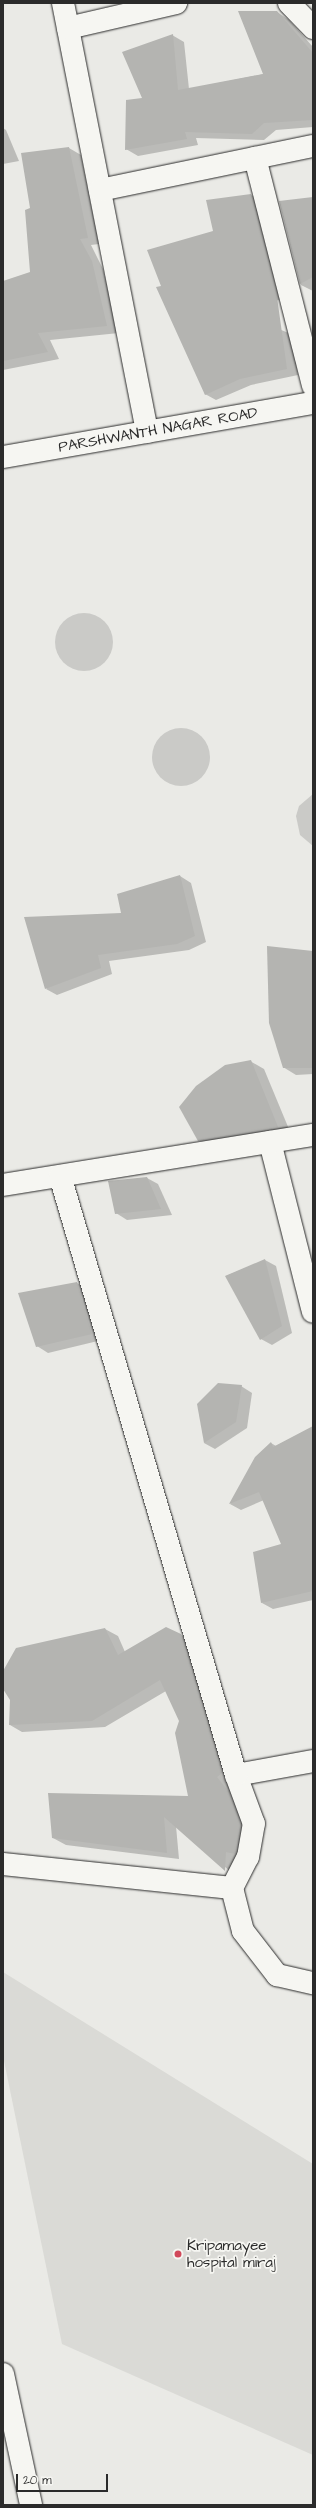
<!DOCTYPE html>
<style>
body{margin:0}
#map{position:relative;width:316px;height:2508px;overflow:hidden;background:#eaeae6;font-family:"Architects Daughter",sans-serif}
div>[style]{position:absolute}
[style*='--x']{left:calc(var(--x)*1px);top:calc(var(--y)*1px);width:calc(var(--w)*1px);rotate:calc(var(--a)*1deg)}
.built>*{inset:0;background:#dadad6}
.green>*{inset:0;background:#cacac7}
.round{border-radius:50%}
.shadow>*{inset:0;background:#0003}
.building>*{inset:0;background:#b4b4b1}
.roads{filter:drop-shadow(0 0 1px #2b2b2b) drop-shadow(0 0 1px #2b2b2b)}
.minor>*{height:22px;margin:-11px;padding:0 11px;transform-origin:11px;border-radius:11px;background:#f6f6f2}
.highway>*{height:22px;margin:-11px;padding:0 11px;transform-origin:11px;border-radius:11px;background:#f6f6f2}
.dots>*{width:11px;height:11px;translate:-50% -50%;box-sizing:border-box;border:2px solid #f6f6f2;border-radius:50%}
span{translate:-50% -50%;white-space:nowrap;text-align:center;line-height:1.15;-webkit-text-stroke:3.5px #f6f6f2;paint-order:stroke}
.street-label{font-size:15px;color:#2b2b2b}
.poi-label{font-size:15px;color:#2b2b2b}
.left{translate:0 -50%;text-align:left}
.frame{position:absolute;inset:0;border:4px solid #2b2b2b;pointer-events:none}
.scale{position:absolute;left:16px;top:2474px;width:92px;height:18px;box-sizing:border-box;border:2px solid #2b2b2b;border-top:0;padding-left:5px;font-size:12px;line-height:14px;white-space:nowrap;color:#2b2b2b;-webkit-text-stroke:3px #f6f6f2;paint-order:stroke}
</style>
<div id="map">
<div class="built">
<i style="clip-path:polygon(3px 1972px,313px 2164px,313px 2455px,62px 2344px,3px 2056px)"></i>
</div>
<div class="green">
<i class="round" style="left:55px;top:613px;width:58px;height:58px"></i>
<i class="round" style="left:152px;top:728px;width:58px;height:58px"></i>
<i style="clip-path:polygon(313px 794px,313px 846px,300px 835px,296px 816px,299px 806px)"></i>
</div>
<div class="shadow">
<i style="clip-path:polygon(277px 12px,289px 20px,313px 47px,313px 127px,276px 130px,264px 140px,196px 138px,198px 145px,138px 156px,126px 149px,143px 98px,172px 35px,184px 42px,189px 89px,264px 74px)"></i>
<i style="clip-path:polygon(3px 128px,6px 130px,19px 161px,3px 164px)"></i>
<i style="clip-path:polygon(69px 148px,81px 155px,99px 244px,91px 245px,103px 269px,119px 333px,50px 340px,59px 359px,3px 370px,3px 282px,31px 273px,31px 209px,22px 154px)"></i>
<i style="clip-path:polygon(251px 195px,262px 201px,287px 298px,235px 311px,291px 334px,298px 375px,251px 385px,216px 400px,205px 394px,163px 287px)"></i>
<i style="clip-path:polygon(313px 198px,313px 291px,301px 285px,280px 202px)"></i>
<i style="clip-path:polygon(180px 876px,191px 883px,206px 942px,189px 950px,109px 961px,112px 974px,57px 995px,46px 989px,122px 914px)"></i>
<i style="clip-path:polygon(313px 952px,313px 1074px,296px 1075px,283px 1067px)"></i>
<i style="clip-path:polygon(250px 1061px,264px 1069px,291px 1134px,212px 1148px,198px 1140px)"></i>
<i style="clip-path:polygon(147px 1178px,158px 1184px,172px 1215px,127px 1220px,116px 1213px)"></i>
<i style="clip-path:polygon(265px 1260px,276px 1266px,292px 1333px,272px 1345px,261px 1339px,226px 1276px)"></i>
<i style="clip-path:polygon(77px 1283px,88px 1289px,102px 1340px,48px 1353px,37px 1346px)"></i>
<i style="clip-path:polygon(241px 1386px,252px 1393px,247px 1428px,215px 1449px,204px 1443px)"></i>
<i style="clip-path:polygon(313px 1427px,313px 1600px,273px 1609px,262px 1603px,283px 1545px,264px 1500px,241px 1510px,230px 1504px,256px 1457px,271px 1443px,276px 1446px)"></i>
<i style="clip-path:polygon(105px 1629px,118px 1636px,125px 1652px,181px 1635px,194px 1642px,253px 1833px,237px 1877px,176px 1826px,179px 1859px,66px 1845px,53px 1838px,189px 1797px,180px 1721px,166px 1691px,105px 1727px,22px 1732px,10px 1725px,11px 1700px,3px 1687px,3px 1673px)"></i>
</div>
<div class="building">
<i style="clip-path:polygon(238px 11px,277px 11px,313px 53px,313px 120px,264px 123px,252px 134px,185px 132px,187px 139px,125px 150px,126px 100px,142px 98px,122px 52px,173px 34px,178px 90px,263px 74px)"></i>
<i style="clip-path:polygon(69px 147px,88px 238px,80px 239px,92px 261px,107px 326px,38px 333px,48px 352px,3px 361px,3px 281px,30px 272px,25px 210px,30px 208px,21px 153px)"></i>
<i style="clip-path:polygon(251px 194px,277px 297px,287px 369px,240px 379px,205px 395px,156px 287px,161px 286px,147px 250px,213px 231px,206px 200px)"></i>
<i style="clip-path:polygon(313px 197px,313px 277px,300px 284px,279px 201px)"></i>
<i style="clip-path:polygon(180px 875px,195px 936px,177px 944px,98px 955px,101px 968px,45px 989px,24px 917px,121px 913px,117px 894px)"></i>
<i style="clip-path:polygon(267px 946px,313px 951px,313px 1068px,283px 1068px,269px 1023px)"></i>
<i style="clip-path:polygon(251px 1060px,278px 1127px,198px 1141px,179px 1107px,196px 1086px,225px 1065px)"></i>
<i style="clip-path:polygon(147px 1177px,161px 1209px,115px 1214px,108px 1181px)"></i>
<i style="clip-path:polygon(265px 1259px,282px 1326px,260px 1340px,225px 1276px)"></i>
<i style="clip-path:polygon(77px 1282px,92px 1334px,36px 1347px,18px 1293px)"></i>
<i style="clip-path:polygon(218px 1383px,242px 1385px,236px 1422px,204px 1443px,197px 1404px)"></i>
<i style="clip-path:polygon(313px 1426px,313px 1591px,261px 1603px,253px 1552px,281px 1544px,259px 1492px,229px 1504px,255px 1457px,271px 1442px,273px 1447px)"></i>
<i style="clip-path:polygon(166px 1627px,181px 1634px,222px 1773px,217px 1777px,229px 1792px,241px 1825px,235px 1854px,226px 1852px,225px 1871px,164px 1817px,167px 1853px,52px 1838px,48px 1793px,188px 1796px,175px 1733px,179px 1721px,160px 1680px,92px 1721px,9px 1725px,10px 1700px,3px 1689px,3px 1671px,16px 1648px,105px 1628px,118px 1655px)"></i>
</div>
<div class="roads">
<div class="minor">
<i style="--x:63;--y:3;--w:437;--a:78.9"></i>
<i style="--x:289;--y:3;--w:35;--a:46"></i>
<i style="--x:68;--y:28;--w:111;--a:-13"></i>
<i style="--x:255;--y:158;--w:235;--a:75.7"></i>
<i style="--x:100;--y:190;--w:217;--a:-11.7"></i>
<i style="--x:3;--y:457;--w:315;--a:-9.9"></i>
<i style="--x:270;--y:1142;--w:175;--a:75.8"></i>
<i style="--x:3;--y:1185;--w:314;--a:-9.2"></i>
<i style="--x:236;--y:1775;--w:78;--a:-10.3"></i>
<i style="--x:3;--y:1864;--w:230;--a:6"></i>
<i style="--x:232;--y:1888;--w:35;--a:-63"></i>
<i style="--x:248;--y:1857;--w:34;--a:-80"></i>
<i style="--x:254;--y:1824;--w:52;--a:-110.2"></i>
<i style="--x:236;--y:1775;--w:624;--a:-106.37"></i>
<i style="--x:232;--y:1888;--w:44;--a:75.7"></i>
<i style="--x:243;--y:1931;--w:56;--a:52.3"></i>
<i style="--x:277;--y:1975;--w:37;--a:13"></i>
</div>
<div class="highway">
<i style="--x:3;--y:2374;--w:134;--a:77.9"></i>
</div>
</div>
<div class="dots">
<i style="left:178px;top:2254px;background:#d1495b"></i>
</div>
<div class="street-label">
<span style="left:158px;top:430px;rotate:-10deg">PARSHWANTH NAGAR ROAD</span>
</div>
<div class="poi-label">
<span class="left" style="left:187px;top:2254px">Kripamayee<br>hospital miraj</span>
</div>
<div class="frame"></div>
<div class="scale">20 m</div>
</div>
